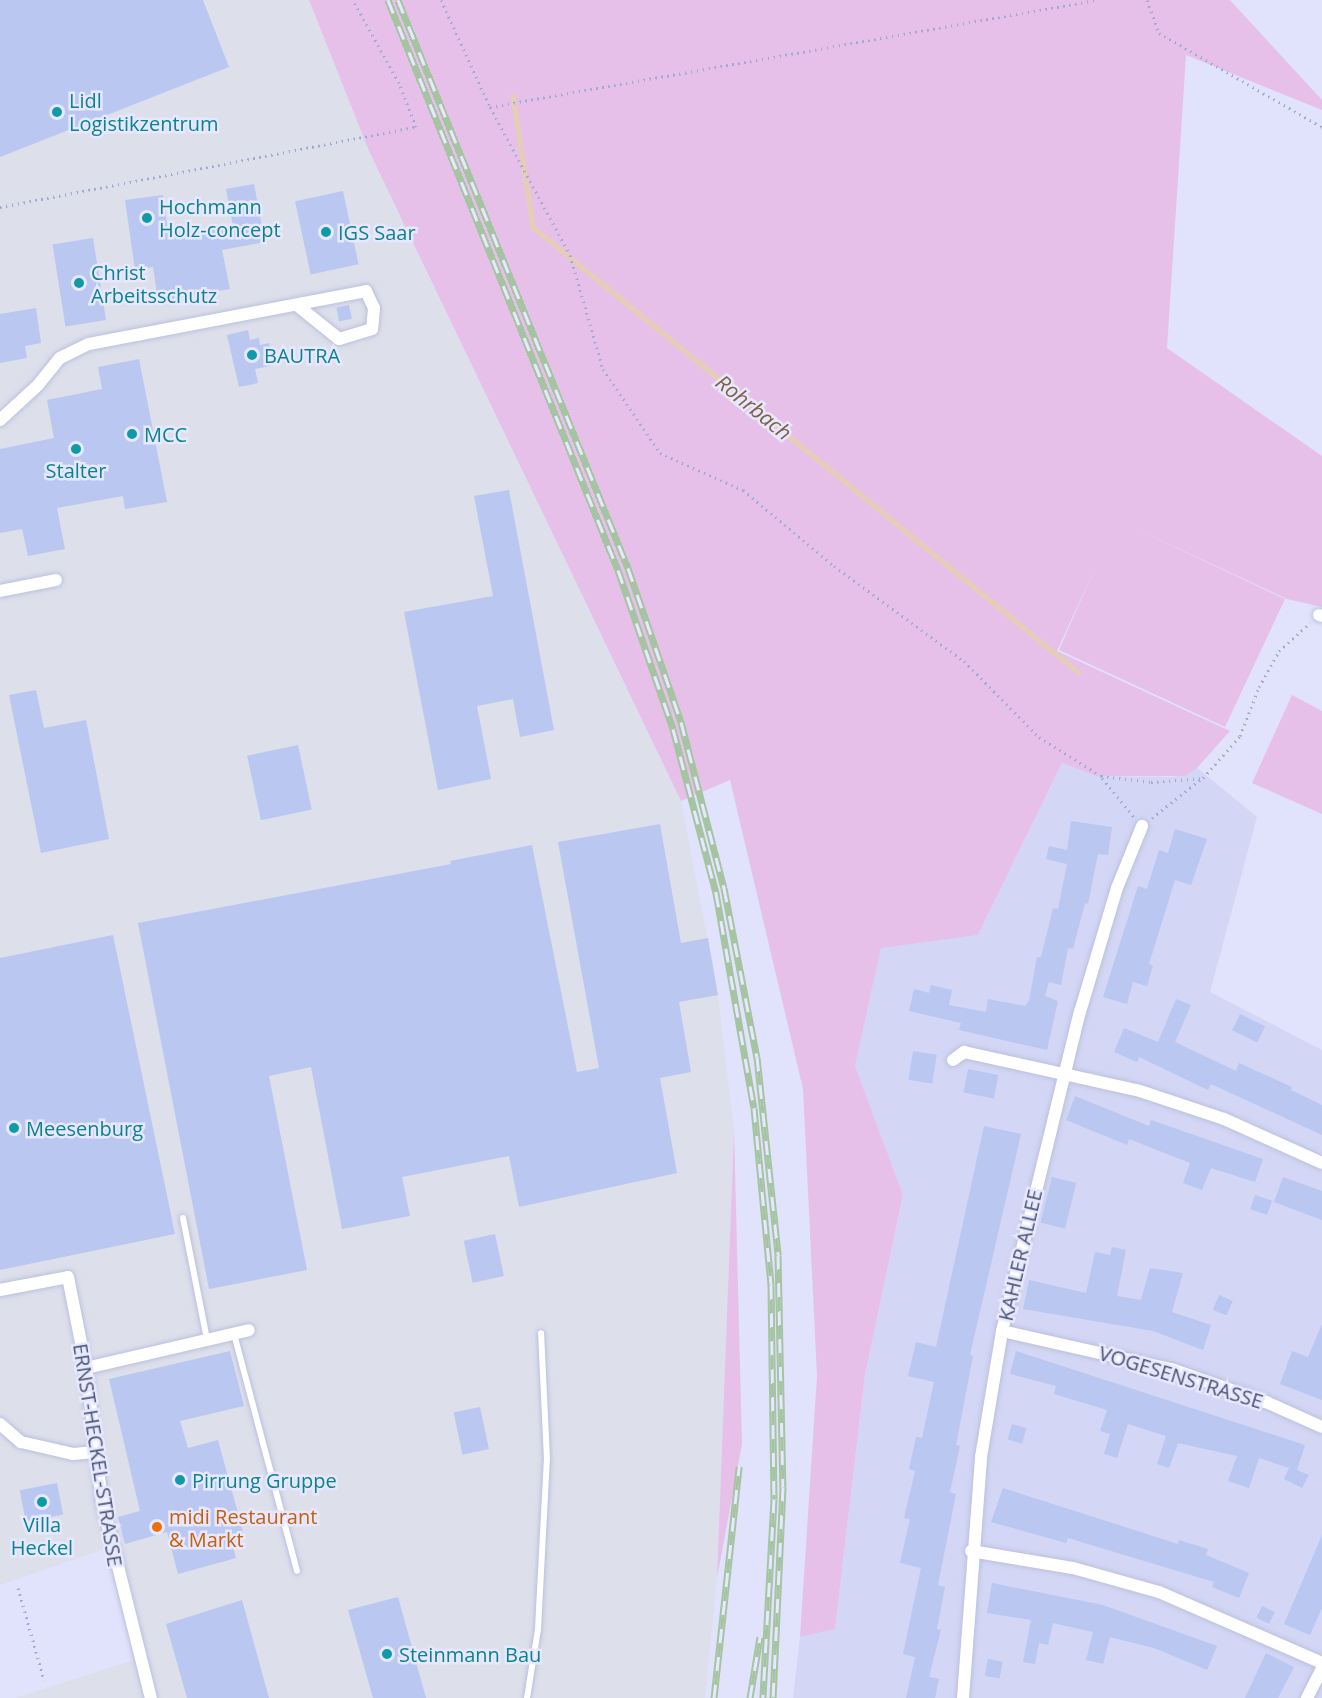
<!DOCTYPE html>
<style>
body{margin:0}
#map{position:relative;width:1322px;height:1698px;overflow:hidden;background:#e1e2fc;font-family:"Open Sans",sans-serif}
div>[style]{position:absolute}
[style*='--x']{left:calc(var(--x)*1px);top:calc(var(--y)*1px);width:calc(var(--w)*1px);rotate:calc(var(--a)*1deg)}
.residential>*{inset:0;background:#d3d6f5}
.industrial>*{inset:0;background:#dddfeb}
.green>*{inset:0;background:#e7c0e9}
.stream>*{height:4.5px;margin:-2.25px;padding:0 2.25px;transform-origin:2.25px;border-radius:2.25px;background:#e5ceb6}
.building>*{inset:0;background:#b9c7f1;transform-origin:0 0}
.path>*{height:3px;margin-top:-1.5px;transform-origin:0;background:repeating-linear-gradient(90deg,#9dabd5 0 1.5px,transparent 0 6px)}
.roads{filter:drop-shadow(0 0 2px #bbc1dd) drop-shadow(0 0 2px #bbc1dd)}
.service>*{height:6px;margin:-3px;padding:0 3px;transform-origin:3px;border-radius:3px;background:#fff}
.minor>*{height:12px;margin:-6px;padding:0 6px;transform-origin:6px;border-radius:6px;background:#fff}
.rail>*{height:7px;margin-top:-3.5px;transform-origin:0;background:repeating-linear-gradient(90deg,#e7e8ff 0 14px,#a5c4a1 0 28px);box-sizing:border-box;border-block:2px solid #a5c4a1}
.dots>*{width:16px;height:16px;translate:-50% -50%;box-sizing:border-box;border:3px solid #e7e8ff;border-radius:50%}
span{translate:-50% -50%;white-space:nowrap;text-align:center;line-height:1.15;-webkit-text-stroke:5px #e7e8ff;paint-order:stroke}
.culture-label{font-size:20px;color:#0d838f}
.left{translate:0 -50%;text-align:left}
.street-label{font-size:20px;color:#495573}
.food-label{font-size:20px;color:#c56008}
.water-label{font-size:21px;color:#7f613f;font-style:italic}
</style>
<div id="map">
<div class="residential">
<i style="clip-path:polygon(1062px 763px,1096px 776px,1174px 777px,1197px 768px,1257px 817px,1210px 992px,1322px 1050px,1322px 1698px,793px 1698px,800px 1637px,835px 1629px,865px 1375px,903px 1196px,855px 1066px,881px 947px,978px 935px)"></i>
</div>
<div class="industrial">
<i style="clip-path:polygon(0 0,309px 0,369px 151px,681px 801px,718px 995px,734px 1131px,717px 1578px,705px 1698px,15px 1698px,137px 1659px,105px 1549px,0 1585px)"></i>
</div>
<div class="green">
<i style="clip-path:polygon(309px 0,1230px 0,1322px 100px,1322px 110px,1186px 55px,1167px 348px,1322px 456px,1322px 607px,1287px 599px,1130px 526px,1285px 599px,1225px 727px,1059px 650px,1094px 570px,1057px 651px,1230px 731px,1197px 768px,1185px 776px,1096px 776px,1062px 763px,978px 935px,881px 948px,855px 1066px,903px 1195px,865px 1375px,835px 1629px,800px 1637px,817px 1376px,803px 1089px,730px 780px,681px 801px,369px 151px)"></i>
<i style="clip-path:polygon(1292px 695px,1322px 711px,1322px 814px,1252px 783px)"></i>
<i style="clip-path:polygon(734px 1131px,742px 1444px,717px 1578px)"></i>
</div>
<div class="stream">
<i style="--x:513;--y:96;--w:133;--a:81.3"></i>
<i style="--x:533;--y:227;--w:704;--a:39.23"></i>
</div>
<div class="building">
<i style="clip-path:polygon(0 0,203px 0,229px 67px,0 157px)"></i>
<i style="clip-path:polygon(254px 184px,265px 242px,222px 250px,230px 289px,158px 301px,153px 267px,135px 270px,125px 200px,163px 195px,169px 238px,233px 226px,226px 189px)"></i>
<i style="left:343px;top:191px;width:75px;height:49px;rotate:78deg"></i>
<i style="left:93px;top:238px;width:83px;height:41px;rotate:81deg"></i>
<i style="left:349px;top:305px;width:14px;height:13px;rotate:78deg"></i>
<i style="clip-path:polygon(36px 308px,41px 343px,25px 346px,27px 358px,0 363px,0 314px)"></i>
<i style="clip-path:polygon(248px 330px,250px 340px,259px 338px,260px 345px,269px 343px,274px 365px,255px 369px,258px 383px,239px 387px,227px 335px)"></i>
<i style="clip-path:polygon(139px 359px,167px 502px,125px 509px,123px 496px,57px 508px,65px 549px,28px 556px,22px 529px,0 533px,0 449px,54px 438px,47px 400px,102px 389px,98px 367px)"></i>
<i style="clip-path:polygon(509px 490px,554px 730px,520px 737px,513px 699px,477px 706px,491px 779px,438px 790px,404px 612px,493px 596px,474px 496px)"></i>
<i style="clip-path:polygon(36px 690px,44px 728px,86px 720px,109px 839px,41px 853px,9px 695px)"></i>
<i style="left:298px;top:745px;width:66px;height:52px;rotate:78deg"></i>
<i style="clip-path:polygon(1071px 821px,1112px 827px,1108px 855px,1098px 854px,1088px 904px,1085px 903px,1073px 949px,1068px 948px,1061px 985px,1049px 982px,1045px 996px,1058px 1001px,1047px 1050px,959px 1030px,961px 1023px,909px 1011px,914px 989px,929px 993px,931px 985px,952px 990px,949px 1005px,986px 1012px,988px 999px,1025px 1006px,1029px 1001px,1037px 957px,1041px 957px,1053px 908px,1058px 909px,1067px 864px,1046px 859px,1049px 846px,1067px 850px)"></i>
<i style="clip-path:polygon(660px 824px,681px 943px,708px 938px,718px 995px,679px 1002px,691px 1072px,660px 1078px,677px 1173px,519px 1207px,509px 1156px,402px 1177px,410px 1216px,342px 1229px,311px 1067px,269px 1076px,307px 1270px,209px 1289px,138px 923px,451px 864px,450px 861px,532px 845px,577px 1072px,599px 1068px,558px 842px)"></i>
<i style="clip-path:polygon(1175px 829px,1207px 839px,1191px 885px,1175px 880px,1149px 964px,1153px 966px,1147px 986px,1133px 982px,1127px 1004px,1103px 997px,1138px 886px,1147px 889px,1159px 850px,1168px 853px)"></i>
<i style="clip-path:polygon(113px 935px,175px 1234px,0 1270px,0 958px)"></i>
<i style="clip-path:polygon(1176px 999px,1191px 1005px,1175px 1042px,1236px 1071px,1239px 1063px,1292px 1087px,1291px 1090px,1322px 1105px,1322px 1135px,1211px 1084px,1208px 1090px,1139px 1057px,1137px 1062px,1114px 1052px,1124px 1028px,1158px 1042px)"></i>
<i style="left:1240px;top:1014px;width:28px;height:18px;rotate:26deg"></i>
<i style="left:913px;top:1051px;width:24px;height:29px;rotate:9deg"></i>
<i style="left:968px;top:1069px;width:31px;height:24px;rotate:11deg"></i>
<i style="clip-path:polygon(1075px 1096px,1149px 1126px,1151px 1120px,1263px 1159px,1255px 1182px,1211px 1168px,1202px 1190px,1183px 1183px,1190px 1163px,1129px 1139px,1127px 1145px,1066px 1120px)"></i>
<i style="clip-path:polygon(984px 1126px,1021px 1134px,970px 1355px,973px 1356px,956px 1445px,960px 1446px,950px 1492px,956px 1494px,938px 1585px,945px 1587px,937px 1629px,941px 1630px,929px 1677px,939px 1679px,935px 1698px,906px 1698px,915px 1657px,903px 1654px,921px 1568px,900px 1563px,910px 1519px,904px 1518px,915px 1471px,909px 1469px,916px 1437px,922px 1438px,934px 1382px,908px 1376px,916px 1342px,936px 1347px)"></i>
<i style="left:1052px;top:1177px;width:25px;height:47px;rotate:14deg"></i>
<i style="clip-path:polygon(1283px 1177px,1322px 1191px,1322px 1220px,1274px 1202px)"></i>
<i style="left:1255px;top:1195px;width:18px;height:15px;rotate:19deg"></i>
<i style="left:495px;top:1234px;width:43px;height:32px;rotate:78deg"></i>
<i style="clip-path:polygon(1112px 1247px,1126px 1250px,1117px 1296px,1141px 1300px,1150px 1268px,1183px 1273px,1172px 1312px,1211px 1325px,1203px 1350px,1153px 1331px,1023px 1309px,1029px 1280px,1086px 1293px,1095px 1252px,1110px 1255px)"></i>
<i style="left:1219px;top:1295px;width:15px;height:16px;rotate:23deg"></i>
<i style="clip-path:polygon(1322px 1324px,1322px 1400px,1280px 1384px,1292px 1351px,1308px 1357px)"></i>
<i style="clip-path:polygon(230px 1351px,244px 1406px,180px 1421px,188px 1448px,218px 1440px,245px 1539px,232px 1543px,236px 1558px,178px 1574px,167px 1532px,125px 1544px,118px 1517px,140px 1511px,109px 1379px)"></i>
<i style="clip-path:polygon(1016px 1351px,1305px 1445px,1297px 1470px,1309px 1475px,1302px 1488px,1284px 1479px,1289px 1468px,1259px 1458px,1249px 1488px,1228px 1481px,1237px 1456px,1178px 1443px,1169px 1468px,1157px 1464px,1166px 1436px,1128px 1424px,1117px 1458px,1104px 1454px,1110px 1434px,1100px 1431px,1107px 1410px,1054px 1394px,1056px 1386px,1010px 1374px)"></i>
<i style="left:480px;top:1407px;width:43px;height:27px;rotate:78deg"></i>
<i style="left:1012px;top:1424px;width:15px;height:16px;rotate:16deg"></i>
<i style="left:57px;top:1483px;width:32px;height:38px;rotate:79deg"></i>
<i style="clip-path:polygon(1003px 1488px,1178px 1544px,1179px 1540px,1208px 1549px,1206px 1555px,1249px 1573px,1239px 1598px,1212px 1587px,1214px 1582px,1068px 1538px,1066px 1543px,991px 1522px)"></i>
<i style="clip-path:polygon(1322px 1535px,1322px 1608px,1310px 1635px,1284px 1624px)"></i>
<i style="clip-path:polygon(992px 1583px,1103px 1605px,1217px 1646px,1207px 1670px,1154px 1648px,1110px 1637px,1103px 1664px,1086px 1660px,1093px 1632px,1053px 1623px,1048px 1645px,1039px 1643px,1035px 1664px,1023px 1662px,1031px 1620px,987px 1613px)"></i>
<i style="clip-path:polygon(398px 1597px,426px 1698px,373px 1698px,348px 1610px)"></i>
<i style="clip-path:polygon(242px 1600px,269px 1698px,187px 1698px,166px 1624px)"></i>
<i style="left:1262px;top:1606px;width:14px;height:13px;rotate:25deg"></i>
<i style="clip-path:polygon(1266px 1653px,1294px 1667px,1278px 1698px,1245px 1698px)"></i>
<i style="left:988px;top:1659px;width:15px;height:17px;rotate:11deg"></i>
</div>
<div class="path">
<i style="--x:441;--y:0;--w:118;--a:65.4"></i>
<i style="--x:490;--y:107;--w:168;--a:61.6"></i>
<i style="--x:570;--y:255;--w:119;--a:73.9"></i>
<i style="--x:603;--y:369;--w:102;--a:55.8"></i>
<i style="--x:660;--y:453;--w:91;--a:24"></i>
<i style="--x:743;--y:490;--w:119;--a:39.9"></i>
<i style="--x:834;--y:566;--w:161;--a:36.2"></i>
<i style="--x:964;--y:661;--w:107;--a:45.4"></i>
<i style="--x:1039;--y:737;--w:73;--a:32.2"></i>
<i style="--x:1101;--y:776;--w:50;--a:6.8"></i>
<i style="--x:1151;--y:782;--w:52;--a:-4.4"></i>
<i style="--x:1203;--y:778;--w:56;--a:-48.6"></i>
<i style="--x:1240;--y:736;--w:53;--a:-68.8"></i>
<i style="--x:1259;--y:687;--w:41;--a:-60.9"></i>
<i style="--x:1279;--y:651;--w:42;--a:-42.1"></i>
<i style="--x:1147;--y:0;--w:35;--a:70"></i>
<i style="--x:1159;--y:33;--w:188;--a:30"></i>
<i style="--x:490;--y:107;--w:615;--a:-10.01"></i>
<i style="--x:0;--y:207;--w:424;--a:-10.9"></i>
<i style="--x:416;--y:127;--w:47;--a:-111.1"></i>
<i style="--x:399;--y:83;--w:95;--a:-119"></i>
<i style="--x:1102;--y:778;--w:50;--a:50.6"></i>
<i style="--x:1152;--y:818;--w:63;--a:-38.5"></i>
<i style="--x:18;--y:1588;--w:96;--a:74.2"></i>
</div>
<div class="roads">
<div class="service">
<i style="--x:183;--y:1218;--w:123;--a:78.8"></i>
<i style="--x:234;--y:1334;--w:245;--a:75.1"></i>
<i style="--x:527;--y:1698;--w:70;--a:-80.9"></i>
<i style="--x:538;--y:1629;--w:170;--a:-87"></i>
<i style="--x:547;--y:1459;--w:126;--a:-92.7"></i>
</div>
<div class="minor">
<i style="--x:0;--y:420;--w:52;--a:-42.6"></i>
<i style="--x:38;--y:385;--w:35;--a:-51"></i>
<i style="--x:60;--y:358;--w:32;--a:-26"></i>
<i style="--x:89;--y:344;--w:282;--a:-10.8"></i>
<i style="--x:366;--y:291;--w:19;--a:65"></i>
<i style="--x:374;--y:308;--w:21;--a:95"></i>
<i style="--x:372;--y:329;--w:34;--a:163"></i>
<i style="--x:339;--y:339;--w:53;--a:-141.2"></i>
<i style="--x:0;--y:591;--w:57;--a:-11.1"></i>
<i style="--x:1319;--y:615;--w:3;--a:18"></i>
<i style="--x:953;--y:1060;--w:14;--a:-36"></i>
<i style="--x:964;--y:1052;--w:180;--a:12.5"></i>
<i style="--x:1140;--y:1091;--w:89;--a:18.4"></i>
<i style="--x:1224;--y:1119;--w:107;--a:24.2"></i>
<i style="--x:0;--y:1290;--w:69;--a:-10.8"></i>
<i style="--x:68;--y:1277;--w:93;--a:78.8"></i>
<i style="--x:86;--y:1368;--w:135;--a:83.2"></i>
<i style="--x:102;--y:1502;--w:202;--a:76"></i>
<i style="--x:1002;--y:1331;--w:173;--a:12.7"></i>
<i style="--x:1171;--y:1369;--w:101;--a:19.2"></i>
<i style="--x:1266;--y:1402;--w:61;--a:24.1"></i>
<i style="--x:86;--y:1368;--w:167;--a:-13.1"></i>
<i style="--x:0;--y:1424;--w:28;--a:41"></i>
<i style="--x:21;--y:1442;--w:53;--a:13"></i>
<i style="--x:73;--y:1454;--w:23;--a:-5"></i>
<i style="--x:971;--y:1551;--w:103;--a:9.5"></i>
<i style="--x:1073;--y:1568;--w:89;--a:15.6"></i>
<i style="--x:1159;--y:1592;--w:178;--a:23.5"></i>
<i style="--x:963;--y:1698;--w:242;--a:-85.7"></i>
<i style="--x:981;--y:1457;--w:128;--a:-80.5"></i>
<i style="--x:1002;--y:1331;--w:328;--a:-76.3"></i>
<i style="--x:1080;--y:1012;--w:129;--a:-73.4"></i>
<i style="--x:1117;--y:888;--w:67;--a:-68"></i>
<i style="--x:1307;--y:1698;--w:34;--a:-63"></i>
</div>
</div>
<div class="rail">
<i style="--x:388;--y:0;--w:615;--a:68.03"></i>
<i style="--x:618;--y:570;--w:168;--a:70.9"></i>
<i style="--x:673;--y:729;--w:170;--a:75.3"></i>
<i style="--x:716;--y:893;--w:218;--a:80"></i>
<i style="--x:754;--y:1108;--w:178;--a:84.5"></i>
<i style="--x:771;--y:1285;--w:214;--a:89.2"></i>
<i style="--x:774;--y:1499;--w:199;--a:93.2"></i>
<i style="--x:398;--y:0;--w:613;--a:67.96"></i>
<i style="--x:628;--y:568;--w:163;--a:71"></i>
<i style="--x:681;--y:722;--w:171;--a:75.5"></i>
<i style="--x:724;--y:888;--w:172;--a:79"></i>
<i style="--x:757;--y:1057;--w:199;--a:83.9"></i>
<i style="--x:778;--y:1255;--w:232;--a:88.8"></i>
<i style="--x:783;--y:1487;--w:211;--a:92.7"></i>
<i style="--x:714;--y:1698;--w:233;--a:-83.8"></i>
<i style="--x:750;--y:1698;--w:62;--a:-80.7"></i>
</div>
<div class="dots">
<i style="left:57px;top:112px;background:#0f9aa8"></i>
<i style="left:147px;top:218px;background:#0f9aa8"></i>
<i style="left:326px;top:232px;background:#0f9aa8"></i>
<i style="left:79px;top:283px;background:#0f9aa8"></i>
<i style="left:252px;top:355px;background:#0f9aa8"></i>
<i style="left:132px;top:434px;background:#0f9aa8"></i>
<i style="left:76px;top:449px;background:#0f9aa8"></i>
<i style="left:14px;top:1128px;background:#0f9aa8"></i>
<i style="left:180px;top:1480px;background:#0f9aa8"></i>
<i style="left:42px;top:1502px;background:#0f9aa8"></i>
<i style="left:157px;top:1527px;background:#e8710a"></i>
<i style="left:387px;top:1654px;background:#0f9aa8"></i>
</div>
<div class="culture-label">
<span class="left" style="left:69px;top:112px">Lidl<br>Logistikzentrum</span>
<span class="left" style="left:159px;top:218px">Hochmann<br>Holz-concept</span>
<span class="left" style="left:338px;top:232px">IGS Saar</span>
<span class="left" style="left:91px;top:284px">Christ<br>Arbeitsschutz</span>
<span class="left" style="left:264px;top:355px">BAUTRA</span>
<span class="left" style="left:144px;top:434px">MCC</span>
<span style="left:76px;top:470px">Stalter</span>
<span class="left" style="left:26px;top:1128px">Meesenburg</span>
<span class="left" style="left:192px;top:1480px">Pirrung Gruppe</span>
<span style="left:42px;top:1536px">Villa<br>Heckel</span>
<span class="left" style="left:399px;top:1654px">Steinmann Bau</span>
</div>
<div class="street-label">
<span style="left:1020px;top:1255px;rotate:-77deg">KAHLER ALLEE</span>
<span style="left:1181px;top:1377px;rotate:17deg">VOGESENSTRASSE</span>
<span style="left:98px;top:1455px;rotate:81deg">ERNST-HECKEL-STRASSE</span>
</div>
<div class="food-label">
<span class="left" style="left:169px;top:1528px">midi Restaurant<br>&amp; Markt</span>
</div>
<div class="water-label">
<span style="left:754px;top:407px;rotate:39deg">Rohrbach</span>
</div>
</div>
